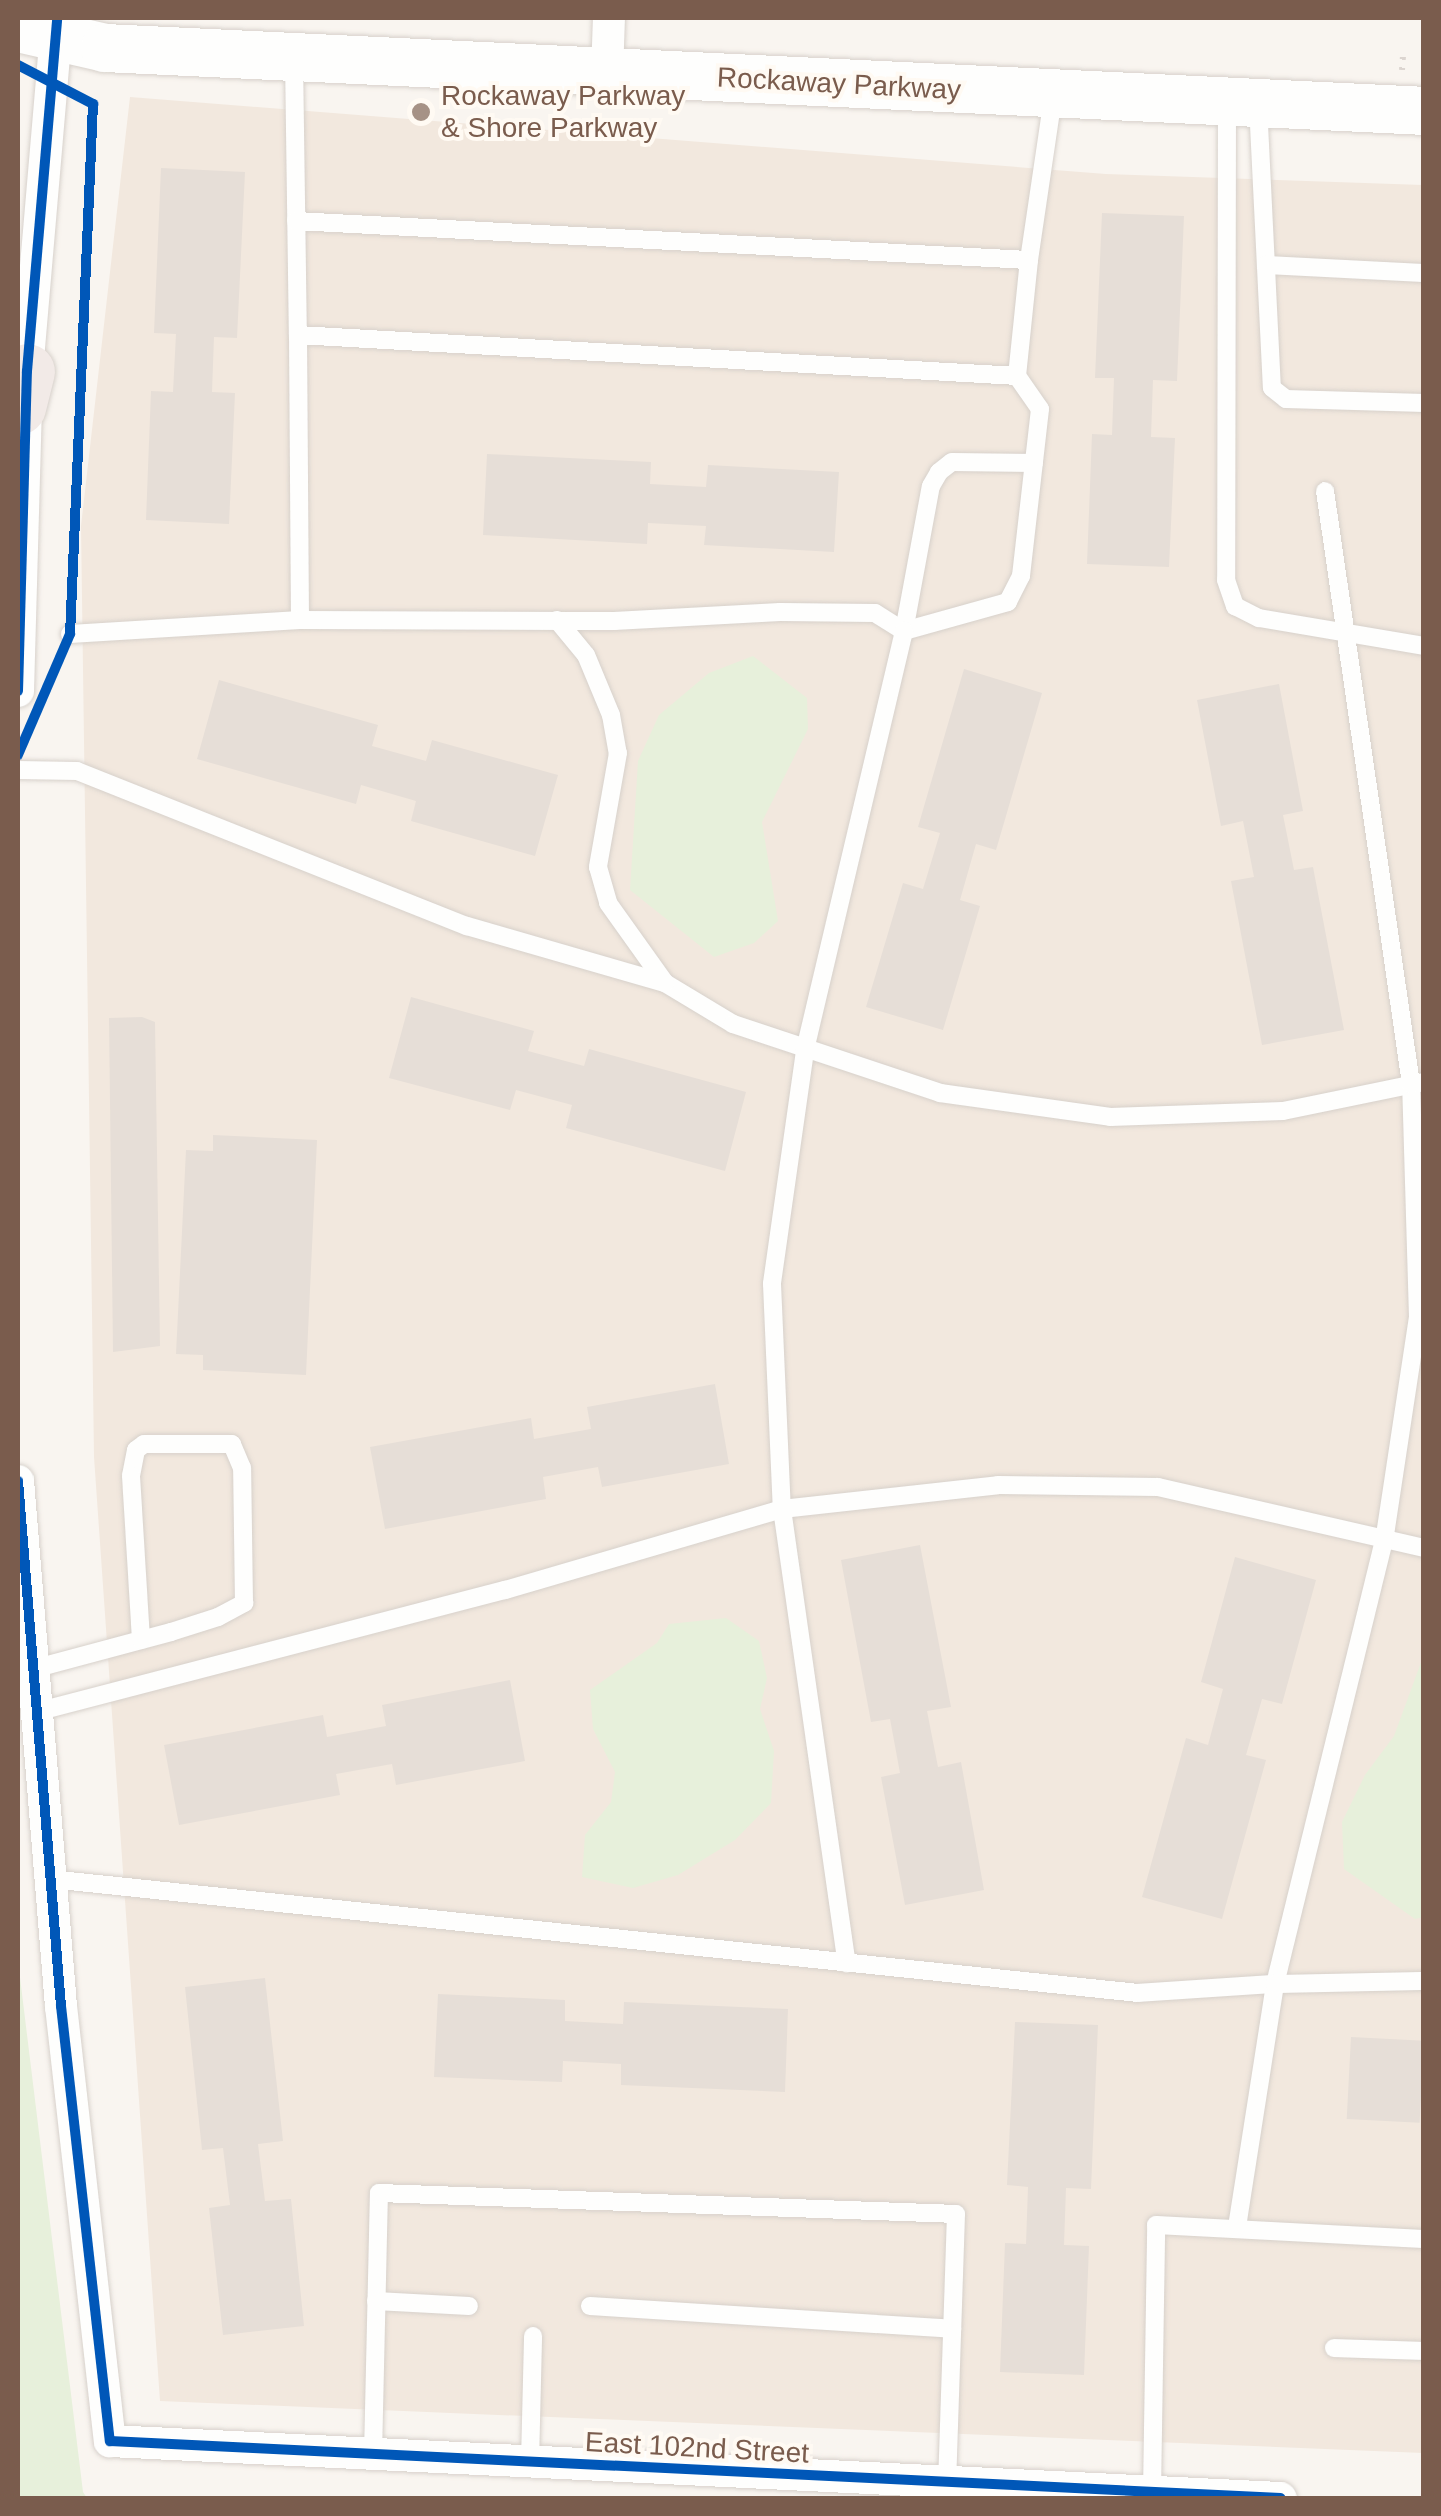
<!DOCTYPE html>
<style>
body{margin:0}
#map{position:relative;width:1441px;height:2516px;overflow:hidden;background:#f9f5f0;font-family:Helvetica,sans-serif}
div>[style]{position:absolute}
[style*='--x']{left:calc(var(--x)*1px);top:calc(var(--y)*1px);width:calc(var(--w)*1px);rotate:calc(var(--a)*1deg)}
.residential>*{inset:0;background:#f2e8de}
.green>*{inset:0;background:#e7f0db}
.building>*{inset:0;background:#e6ded7;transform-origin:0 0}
.path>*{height:6px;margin-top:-3px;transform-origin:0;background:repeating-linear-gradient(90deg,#dcd5d0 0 2.5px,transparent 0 10.5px)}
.roads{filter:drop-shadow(0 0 2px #d7d1cb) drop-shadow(0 0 2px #d7d1cb)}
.lane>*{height:18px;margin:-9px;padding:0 9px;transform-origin:9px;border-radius:9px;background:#fefefd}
.street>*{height:32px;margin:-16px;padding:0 16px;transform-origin:16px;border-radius:16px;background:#fefefd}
.secondary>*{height:48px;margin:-24px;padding:0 24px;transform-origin:24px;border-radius:24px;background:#fefefd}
.highway>*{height:55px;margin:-27.5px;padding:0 27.5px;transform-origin:27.5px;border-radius:27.5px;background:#f2eae7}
.cycleway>*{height:10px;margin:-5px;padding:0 5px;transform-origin:5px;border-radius:5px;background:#0057b8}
.dots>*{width:28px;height:28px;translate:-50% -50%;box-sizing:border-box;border:5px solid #fffaf3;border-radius:50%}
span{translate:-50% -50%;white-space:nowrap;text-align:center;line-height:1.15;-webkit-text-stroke:8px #fffaf3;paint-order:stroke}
.street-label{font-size:28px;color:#7a5c4d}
.poi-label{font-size:28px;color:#7a5c4d}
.left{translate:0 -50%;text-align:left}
.frame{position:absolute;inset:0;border:20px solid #7a5c4d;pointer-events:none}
</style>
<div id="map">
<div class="residential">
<i style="clip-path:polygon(130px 97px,1106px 174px,1423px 185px,1423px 2453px,160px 2401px,94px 1457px,81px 526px)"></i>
</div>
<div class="green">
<i style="clip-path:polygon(753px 656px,807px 698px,808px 729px,762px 822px,778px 921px,754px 943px,714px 957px,630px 890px,638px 761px,659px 715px,709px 673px)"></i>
<i style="clip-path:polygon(726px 1618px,759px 1641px,767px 1678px,760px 1709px,774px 1751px,771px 1803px,735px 1840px,678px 1875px,633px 1888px,582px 1877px,585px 1835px,611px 1802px,615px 1772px,593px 1729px,590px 1690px,657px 1643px,669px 1624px)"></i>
<i style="clip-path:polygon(1423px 1657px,1424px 1917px,1415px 1919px,1344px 1869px,1342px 1822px,1365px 1775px,1394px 1736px)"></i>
<i style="clip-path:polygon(18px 1961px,83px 2492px,87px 2498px,18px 2498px)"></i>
</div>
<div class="building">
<i style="clip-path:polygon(161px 168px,245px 172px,237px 338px,214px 337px,212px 392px,235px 393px,229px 524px,146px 520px,151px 391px,173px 392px,176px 334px,154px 333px)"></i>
<i style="clip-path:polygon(1102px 213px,1184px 216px,1177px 381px,1153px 380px,1151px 437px,1175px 438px,1169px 567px,1087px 564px,1092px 434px,1112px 435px,1114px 378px,1095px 378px)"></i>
<i style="clip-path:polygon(487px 454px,651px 462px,650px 484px,706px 487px,708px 465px,839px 472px,834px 552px,704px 545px,706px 526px,648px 523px,647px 544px,483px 535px)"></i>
<i style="clip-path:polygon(964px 669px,1042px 693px,996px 850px,976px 844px,960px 900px,980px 906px,943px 1030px,866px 1007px,903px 883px,923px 889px,940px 833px,918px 827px)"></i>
<i style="clip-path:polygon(219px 680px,378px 725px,372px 746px,426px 761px,432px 740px,558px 775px,535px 856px,411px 821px,416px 801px,361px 785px,356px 804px,197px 759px)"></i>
<i style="clip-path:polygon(1279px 684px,1303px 811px,1283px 815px,1294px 870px,1313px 867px,1344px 1030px,1262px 1045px,1231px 881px,1254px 877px,1243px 821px,1221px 826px,1197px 700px)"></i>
<i style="clip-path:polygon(411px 997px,534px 1031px,528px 1051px,584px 1066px,589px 1049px,746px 1092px,725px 1171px,566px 1128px,572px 1105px,516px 1090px,510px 1110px,389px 1078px)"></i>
<i style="clip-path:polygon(142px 1017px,155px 1022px,160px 1346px,113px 1352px,109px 1018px)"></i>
<i style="clip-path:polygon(213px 1135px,317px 1140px,306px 1375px,203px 1370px,203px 1355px,176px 1354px,186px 1150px,213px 1151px)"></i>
<i style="clip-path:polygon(715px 1384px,729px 1464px,602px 1487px,598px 1467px,543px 1477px,546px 1499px,385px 1529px,370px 1447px,531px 1418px,534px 1439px,591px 1429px,587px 1407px)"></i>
<i style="clip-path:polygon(920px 1545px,951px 1707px,927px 1711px,938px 1767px,961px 1762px,984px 1890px,905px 1905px,881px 1777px,900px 1773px,890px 1719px,871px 1722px,841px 1560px)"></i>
<i style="clip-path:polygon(1235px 1557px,1316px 1580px,1282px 1704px,1262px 1699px,1246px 1755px,1266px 1760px,1222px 1919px,1142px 1897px,1186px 1738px,1208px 1745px,1223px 1689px,1201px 1682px)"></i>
<i style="clip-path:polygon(510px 1680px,525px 1761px,396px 1785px,392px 1764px,336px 1774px,340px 1795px,179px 1825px,164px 1745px,323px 1715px,327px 1737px,386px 1726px,382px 1705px)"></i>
<i style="clip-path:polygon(265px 1978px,283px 2141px,258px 2144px,265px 2201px,291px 2199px,304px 2326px,223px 2335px,209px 2208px,230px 2205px,223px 2148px,202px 2150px,185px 1987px)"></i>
<i style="clip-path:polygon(438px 1994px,565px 2000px,565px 2021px,623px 2024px,624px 2002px,788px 2009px,785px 2092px,621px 2085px,621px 2064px,563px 2061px,562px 2082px,434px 2077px)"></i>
<i style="clip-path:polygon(1015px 2022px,1098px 2025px,1091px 2189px,1066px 2188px,1064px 2245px,1089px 2246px,1084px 2375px,1000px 2372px,1005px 2243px,1026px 2244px,1028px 2187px,1007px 2185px)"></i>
<i style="left:1351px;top:2037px;width:73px;height:82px;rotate:3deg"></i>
</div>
<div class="path">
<i style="--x:1402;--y:70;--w:15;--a:-86"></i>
</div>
<div class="roads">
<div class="lane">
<i style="--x:294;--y:58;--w:277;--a:89.2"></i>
<i style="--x:298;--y:335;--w:720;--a:3.26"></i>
<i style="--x:1227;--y:102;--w:478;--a:90.1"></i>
<i style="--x:1226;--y:580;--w:28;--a:71"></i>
<i style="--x:1235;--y:606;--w:27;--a:27"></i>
<i style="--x:1259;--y:618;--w:167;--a:9.6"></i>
<i style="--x:1258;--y:104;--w:284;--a:87.2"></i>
<i style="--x:1272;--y:388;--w:18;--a:38"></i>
<i style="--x:1286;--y:399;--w:138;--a:1.7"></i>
<i style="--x:296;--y:221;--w:734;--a:3.05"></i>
<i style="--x:1029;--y:260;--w:117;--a:95.9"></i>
<i style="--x:1017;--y:376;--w:40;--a:55.1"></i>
<i style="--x:1040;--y:409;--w:168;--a:96.5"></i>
<i style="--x:1021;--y:576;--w:29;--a:117"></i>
<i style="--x:1008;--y:602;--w:108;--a:164.4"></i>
<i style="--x:1029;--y:260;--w:165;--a:-81.6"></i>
<i style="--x:1266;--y:265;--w:158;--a:2.9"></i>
<i style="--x:298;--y:335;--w:285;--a:89.6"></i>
<i style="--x:557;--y:620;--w:45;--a:50.4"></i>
<i style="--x:586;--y:655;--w:65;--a:67.4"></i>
<i style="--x:611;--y:715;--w:39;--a:80"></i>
<i style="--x:618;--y:753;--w:116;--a:100"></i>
<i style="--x:598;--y:867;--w:37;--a:74"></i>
<i style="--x:608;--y:903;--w:98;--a:54.5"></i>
<i style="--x:665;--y:983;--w:79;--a:31.1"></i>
<i style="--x:733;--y:1024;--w:218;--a:18.4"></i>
<i style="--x:940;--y:1093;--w:172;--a:8"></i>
<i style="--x:1110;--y:1117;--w:173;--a:-2"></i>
<i style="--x:1283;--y:1111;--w:144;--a:-11.6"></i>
<i style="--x:904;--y:631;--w:147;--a:-79.5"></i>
<i style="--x:931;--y:486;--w:16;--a:-60"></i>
<i style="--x:939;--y:472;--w:16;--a:-38"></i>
<i style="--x:952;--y:462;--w:82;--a:0.7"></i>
<i style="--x:70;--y:634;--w:230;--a:-3.5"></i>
<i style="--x:300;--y:620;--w:314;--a:0.2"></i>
<i style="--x:614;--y:621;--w:166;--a:-3.1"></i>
<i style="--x:780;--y:612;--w:95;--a:0.6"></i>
<i style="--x:875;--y:613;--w:34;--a:32"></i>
<i style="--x:904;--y:631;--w:432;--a:103.3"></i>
<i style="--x:805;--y:1051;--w:235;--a:98.1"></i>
<i style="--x:772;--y:1284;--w:225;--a:87.5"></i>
<i style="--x:782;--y:1509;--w:459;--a:81.9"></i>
<i style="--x:18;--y:770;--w:59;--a:1"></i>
<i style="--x:77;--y:771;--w:420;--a:21.7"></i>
<i style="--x:467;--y:926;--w:206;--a:16.1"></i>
<i style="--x:33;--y:1669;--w:143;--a:-15"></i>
<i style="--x:171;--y:1632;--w:49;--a:-17.7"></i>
<i style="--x:218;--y:1617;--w:30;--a:-28"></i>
<i style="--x:244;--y:1603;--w:135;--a:-90.8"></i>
<i style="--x:242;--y:1468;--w:26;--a:-113"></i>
<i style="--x:232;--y:1444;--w:88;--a:180"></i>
<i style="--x:144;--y:1444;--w:10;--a:143"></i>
<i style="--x:136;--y:1450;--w:26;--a:101"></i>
<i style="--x:131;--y:1476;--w:164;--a:86.5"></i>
<i style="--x:36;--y:1712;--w:485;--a:-14.6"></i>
<i style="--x:505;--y:1590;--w:289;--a:-16.3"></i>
<i style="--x:782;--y:1509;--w:217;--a:-6.3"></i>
<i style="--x:998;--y:1485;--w:160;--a:0.7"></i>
<i style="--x:1158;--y:1487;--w:273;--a:12.9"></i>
<i style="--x:50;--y:1879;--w:1094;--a:5.98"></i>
<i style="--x:1138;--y:1993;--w:137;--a:-3.8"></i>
<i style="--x:1275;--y:1984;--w:462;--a:-76.2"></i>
<i style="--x:1385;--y:1535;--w:220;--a:-81.4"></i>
<i style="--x:1418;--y:1317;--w:233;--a:-91.7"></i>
<i style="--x:1411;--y:1084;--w:599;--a:-98.25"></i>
<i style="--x:1237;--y:2227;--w:246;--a:-81.1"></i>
<i style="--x:1275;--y:1984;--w:149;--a:-1.2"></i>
<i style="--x:376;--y:2301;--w:93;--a:3.1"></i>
<i style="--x:590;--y:2306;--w:363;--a:3.6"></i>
<i style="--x:1334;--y:2348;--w:90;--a:1.9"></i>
<i style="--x:373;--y:2455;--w:262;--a:-88.7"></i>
<i style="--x:379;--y:2193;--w:577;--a:2.08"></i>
<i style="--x:956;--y:2214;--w:269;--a:91.9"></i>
<i style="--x:530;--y:2462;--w:126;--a:-88.6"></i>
<i style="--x:1152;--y:2493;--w:268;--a:-89.1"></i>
<i style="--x:1156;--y:2225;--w:268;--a:3"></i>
</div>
<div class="street">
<i style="--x:607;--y:74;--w:56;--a:-88"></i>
<i style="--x:18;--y:691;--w:320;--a:-88.4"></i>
<i style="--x:27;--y:371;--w:354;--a:-85.1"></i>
<i style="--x:18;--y:1481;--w:527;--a:85.32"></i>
<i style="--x:61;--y:2006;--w:438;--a:83.6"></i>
<i style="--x:110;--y:2441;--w:1172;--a:2.79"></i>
</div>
<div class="secondary">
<i style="--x:18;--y:28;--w:89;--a:12.9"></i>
<i style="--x:105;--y:48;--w:1321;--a:2.73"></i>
</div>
<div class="highway">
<i style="--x:18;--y:407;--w:37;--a:-76"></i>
</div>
</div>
<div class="cycleway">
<i style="--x:18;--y:65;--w:85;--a:27.5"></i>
<i style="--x:93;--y:104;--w:530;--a:92.48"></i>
<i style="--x:70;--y:634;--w:132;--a:113.3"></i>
<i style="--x:18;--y:691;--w:320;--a:-88.4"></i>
<i style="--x:27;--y:371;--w:354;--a:-85.1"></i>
<i style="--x:18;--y:1481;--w:527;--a:85.32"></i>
<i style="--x:61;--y:2006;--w:438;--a:83.6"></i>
<i style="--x:110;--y:2441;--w:1172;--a:2.79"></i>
</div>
<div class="dots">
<i style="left:421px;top:112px;background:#a69286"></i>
</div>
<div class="street-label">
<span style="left:839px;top:84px;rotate:3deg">Rockaway Parkway</span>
<span style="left:697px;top:2448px;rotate:3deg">East 102nd Street</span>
</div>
<div class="poi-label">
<span class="left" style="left:441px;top:112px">Rockaway Parkway<br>&amp; Shore Parkway</span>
</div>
<div class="frame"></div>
</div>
